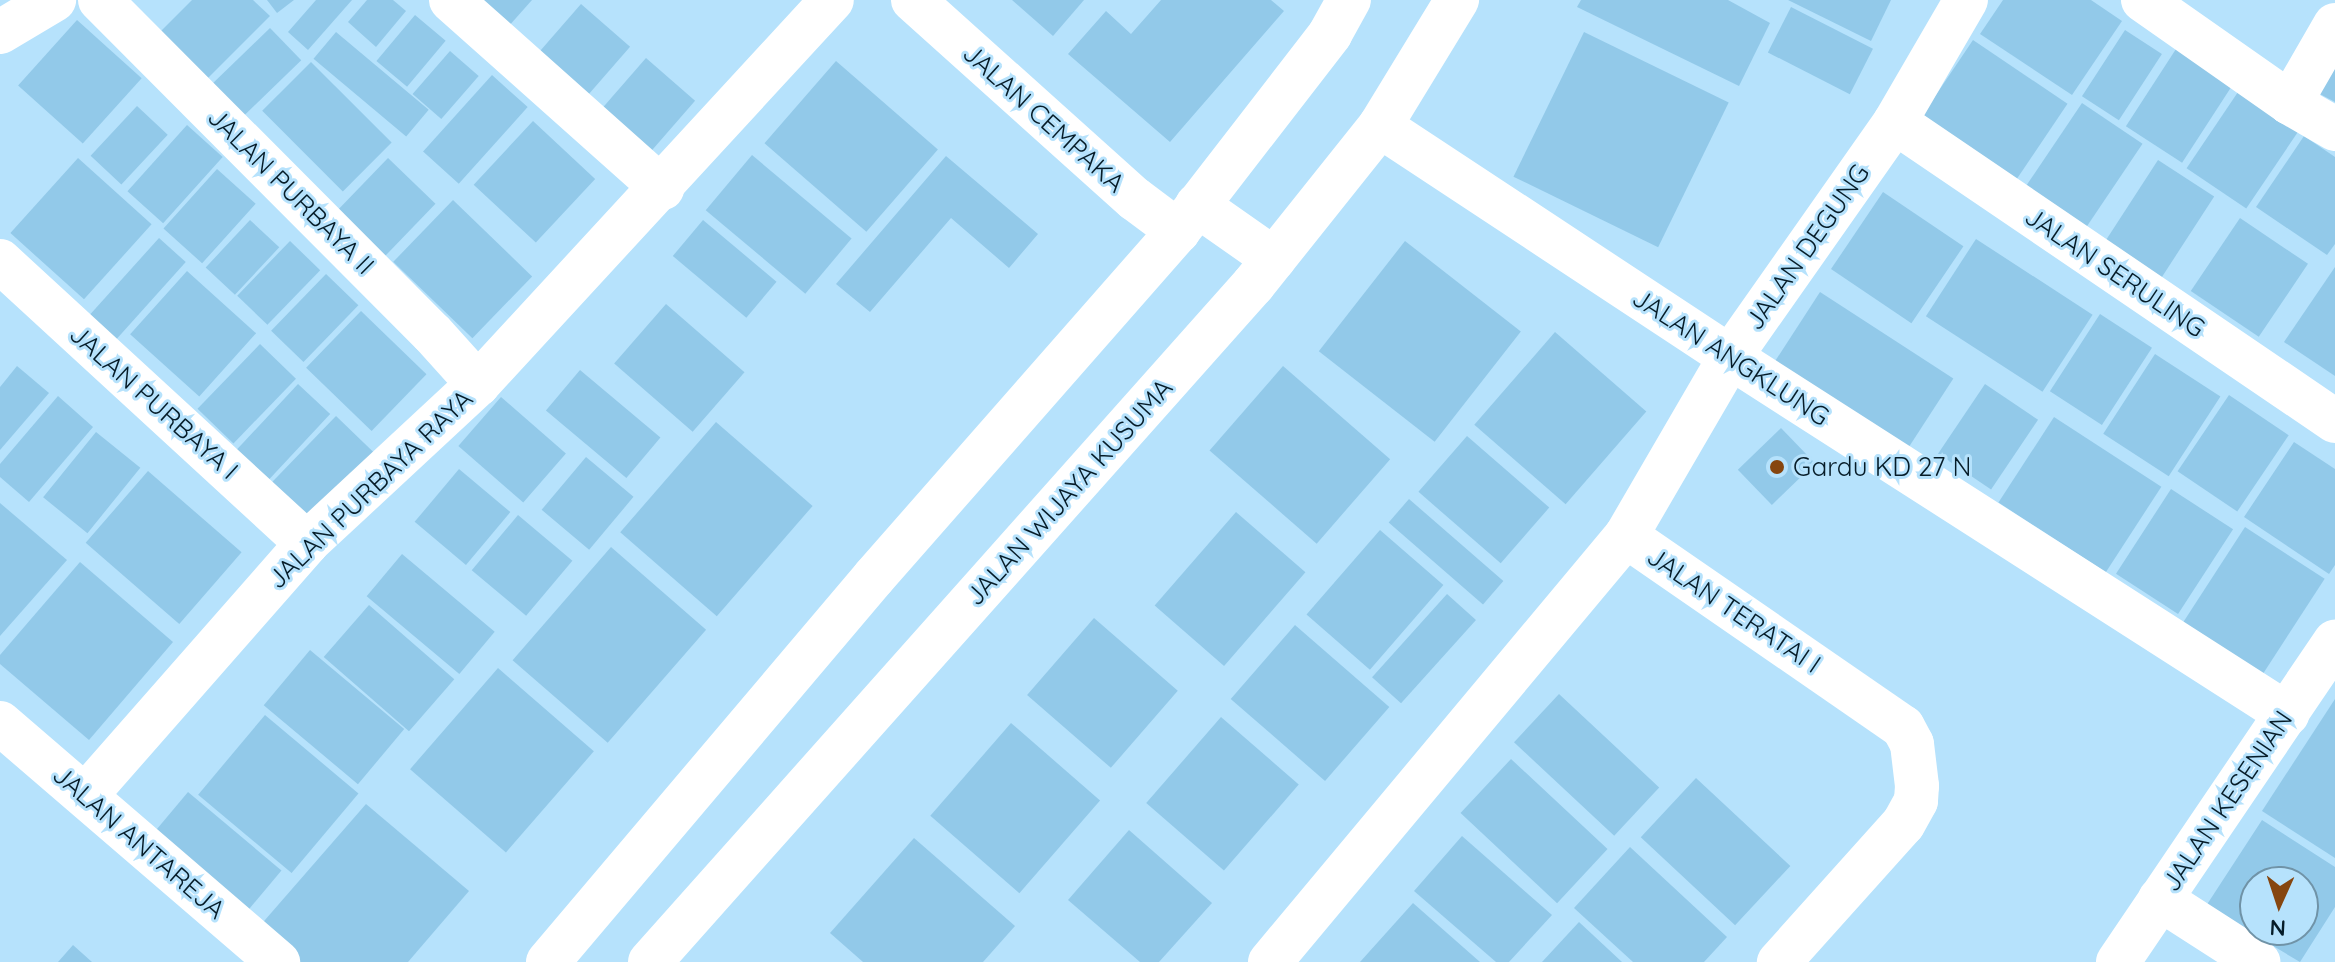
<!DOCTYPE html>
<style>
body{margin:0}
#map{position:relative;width:2335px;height:962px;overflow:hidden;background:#b6e2fc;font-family:Quicksand,sans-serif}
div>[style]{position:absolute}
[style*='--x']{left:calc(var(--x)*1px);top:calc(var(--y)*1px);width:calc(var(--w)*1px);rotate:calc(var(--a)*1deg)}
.building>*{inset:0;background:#92c9e9;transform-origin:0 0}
.minor>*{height:44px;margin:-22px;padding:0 22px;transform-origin:22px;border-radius:22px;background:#fff}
.dots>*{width:22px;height:22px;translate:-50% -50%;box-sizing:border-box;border:4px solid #b6e2fc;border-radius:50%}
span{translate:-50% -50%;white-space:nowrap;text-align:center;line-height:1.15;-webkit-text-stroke:6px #b6e2fc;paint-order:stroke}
.street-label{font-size:26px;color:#061c28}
.poi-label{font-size:26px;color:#061c28}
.left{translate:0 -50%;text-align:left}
.north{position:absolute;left:2239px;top:866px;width:80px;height:80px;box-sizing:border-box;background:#b6e2fc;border:2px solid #7093a7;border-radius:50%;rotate:183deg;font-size:22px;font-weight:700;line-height:32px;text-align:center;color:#061c28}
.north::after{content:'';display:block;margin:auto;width:28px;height:36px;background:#86460f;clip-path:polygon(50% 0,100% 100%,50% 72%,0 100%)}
</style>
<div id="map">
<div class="building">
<i style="clip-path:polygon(192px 0,253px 0,270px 16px,208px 78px,161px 31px)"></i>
<i style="clip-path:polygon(267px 0,294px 0,277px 13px)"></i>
<i style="clip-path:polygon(316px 0,352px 0,308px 50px,288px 32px)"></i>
<i style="clip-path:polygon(367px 0,393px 0,406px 11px,376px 47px,348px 22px)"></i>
<i style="clip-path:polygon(475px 0,532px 0,507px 28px)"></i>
<i style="clip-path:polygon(1012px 0,1084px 0,1053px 36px)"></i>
<i style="clip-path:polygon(1161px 0,1271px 0,1284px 11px,1170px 142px,1068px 54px,1106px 11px,1131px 34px)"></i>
<i style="clip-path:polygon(1581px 0,1728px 0,1770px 23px,1739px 86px,1577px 7px)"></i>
<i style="clip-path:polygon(1788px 0,1891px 0,1871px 41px)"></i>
<i style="clip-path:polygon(2003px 0,2091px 0,2122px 21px,2072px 95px,1980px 34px)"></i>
<i style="left:581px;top:4px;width:65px;height:72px;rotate:41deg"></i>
<i style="left:1791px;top:7px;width:92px;height:51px;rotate:27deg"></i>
<i style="left:415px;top:15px;width:40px;height:60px;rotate:40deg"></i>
<i style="left:77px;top:20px;width:87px;height:88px;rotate:42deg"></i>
<i style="left:270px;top:28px;width:45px;height:87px;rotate:46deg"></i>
<i style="left:2125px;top:30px;width:44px;height:79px;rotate:33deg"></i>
<i style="left:336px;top:32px;width:121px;height:35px;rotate:40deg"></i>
<i style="left:1584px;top:32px;width:161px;height:161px;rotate:26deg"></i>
<i style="left:1973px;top:40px;width:114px;height:91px;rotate:34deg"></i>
<i style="left:2176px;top:49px;width:67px;height:92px;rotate:33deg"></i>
<i style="left:450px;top:51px;width:38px;height:57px;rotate:41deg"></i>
<i style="left:646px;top:58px;width:65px;height:76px;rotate:41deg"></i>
<i style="left:836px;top:61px;width:135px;height:109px;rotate:41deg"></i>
<i style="left:311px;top:62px;width:114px;height:69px;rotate:45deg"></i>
<i style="clip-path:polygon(2335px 63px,2335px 102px,2318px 93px)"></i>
<i style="left:492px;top:75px;width:48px;height:103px;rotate:42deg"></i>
<i style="left:2238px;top:92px;width:72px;height:92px;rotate:34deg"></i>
<i style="left:2082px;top:103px;width:73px;height:109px;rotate:34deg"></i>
<i style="left:137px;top:106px;width:42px;height:68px;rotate:43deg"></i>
<i style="left:533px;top:121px;width:85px;height:87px;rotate:43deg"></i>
<i style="left:187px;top:125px;width:48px;height:89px;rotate:42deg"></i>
<i style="clip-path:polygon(2304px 136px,2335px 157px,2335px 244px,2327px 255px,2256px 207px)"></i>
<i style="left:752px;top:155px;width:130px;height:72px;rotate:40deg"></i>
<i style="clip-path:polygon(946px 156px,1038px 234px,1009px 268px,951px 218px,870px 312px,836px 284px)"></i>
<i style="left:78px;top:158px;width:99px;height:101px;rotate:42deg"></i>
<i style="left:388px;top:158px;width:66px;height:75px;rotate:44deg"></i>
<i style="left:2158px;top:160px;width:67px;height:107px;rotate:33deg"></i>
<i style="left:217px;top:169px;width:52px;height:80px;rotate:42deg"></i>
<i style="left:1883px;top:192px;width:97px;height:93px;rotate:34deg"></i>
<i style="left:453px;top:200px;width:110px;height:86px;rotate:44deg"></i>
<i style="left:2240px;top:218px;width:82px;height:88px;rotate:34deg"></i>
<i style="left:250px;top:220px;width:40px;height:65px;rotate:43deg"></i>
<i style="left:703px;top:220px;width:96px;height:47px;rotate:40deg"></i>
<i style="left:159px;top:238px;width:36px;height:104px;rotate:42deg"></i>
<i style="left:1976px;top:239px;width:139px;height:92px;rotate:33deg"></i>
<i style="left:290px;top:241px;width:42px;height:76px;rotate:44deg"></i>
<i style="left:1405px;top:241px;width:147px;height:140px;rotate:38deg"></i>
<i style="clip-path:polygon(2335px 267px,2335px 376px,2284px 342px)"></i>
<i style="left:187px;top:271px;width:93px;height:85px;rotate:42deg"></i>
<i style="left:326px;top:274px;width:45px;height:79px;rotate:44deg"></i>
<i style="left:1820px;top:292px;width:159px;height:90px;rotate:33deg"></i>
<i style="left:666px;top:304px;width:104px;height:79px;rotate:41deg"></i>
<i style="left:361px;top:311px;width:91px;height:79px;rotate:44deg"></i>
<i style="left:2100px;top:314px;width:62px;height:92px;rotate:33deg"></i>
<i style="left:1555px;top:332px;width:121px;height:123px;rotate:41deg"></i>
<i style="left:260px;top:344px;width:50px;height:90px;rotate:44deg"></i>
<i style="left:2155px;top:354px;width:78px;height:95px;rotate:33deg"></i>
<i style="clip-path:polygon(17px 366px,49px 393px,0 450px,0 387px)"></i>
<i style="left:1283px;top:366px;width:142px;height:112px;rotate:41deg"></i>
<i style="left:580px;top:370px;width:105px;height:53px;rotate:40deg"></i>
<i style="left:298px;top:384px;width:44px;height:90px;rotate:43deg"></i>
<i style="left:1985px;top:384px;width:64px;height:84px;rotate:34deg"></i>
<i style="left:2229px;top:395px;width:72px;height:92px;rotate:34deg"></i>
<i style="clip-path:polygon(58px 396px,93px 427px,29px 502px,0 477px,0 464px)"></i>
<i style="left:501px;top:397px;width:86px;height:65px;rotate:41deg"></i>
<i style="left:336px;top:416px;width:62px;height:95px;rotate:44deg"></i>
<i style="left:2054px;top:417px;width:128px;height:102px;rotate:33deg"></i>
<i style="left:716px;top:422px;width:128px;height:146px;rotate:41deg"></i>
<i style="left:1781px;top:428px;width:49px;height:60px;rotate:46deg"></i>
<i style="left:96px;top:432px;width:57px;height:84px;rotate:39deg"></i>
<i style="left:1467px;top:436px;width:109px;height:74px;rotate:41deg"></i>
<i style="clip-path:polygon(2294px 442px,2335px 469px,2335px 565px,2329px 574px,2244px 517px)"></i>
<i style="left:586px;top:457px;width:62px;height:69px;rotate:40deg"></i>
<i style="left:459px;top:469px;width:67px;height:69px;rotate:40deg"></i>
<i style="left:148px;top:471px;width:124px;height:95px;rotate:41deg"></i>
<i style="left:2171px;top:489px;width:74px;height:101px;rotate:33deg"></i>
<i style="left:1409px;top:499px;width:125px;height:31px;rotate:41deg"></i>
<i style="clip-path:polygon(0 503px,67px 560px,0 636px)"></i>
<i style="left:1236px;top:512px;width:92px;height:124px;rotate:41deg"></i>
<i style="left:518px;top:515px;width:71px;height:72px;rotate:40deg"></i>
<i style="left:2245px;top:527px;width:95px;height:123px;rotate:33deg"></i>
<i style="left:1380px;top:530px;width:84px;height:112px;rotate:41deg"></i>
<i style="left:611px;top:547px;width:126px;height:150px;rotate:41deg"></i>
<i style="left:402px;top:554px;width:121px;height:55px;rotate:40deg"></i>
<i style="clip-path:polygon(80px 562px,173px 642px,89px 740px,0 664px,0 655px)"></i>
<i style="left:1447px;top:594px;width:39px;height:112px;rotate:42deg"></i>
<i style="left:369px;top:605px;width:113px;height:69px;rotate:41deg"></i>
<i style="left:1094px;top:618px;width:111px;height:102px;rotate:41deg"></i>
<i style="left:1295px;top:625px;width:125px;height:98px;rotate:41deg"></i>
<i style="left:310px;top:650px;width:123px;height:72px;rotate:40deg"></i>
<i style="left:498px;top:668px;width:127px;height:134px;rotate:41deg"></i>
<i style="left:1559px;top:694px;width:137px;height:66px;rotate:43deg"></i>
<i style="clip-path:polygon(2335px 699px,2335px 858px,2262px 811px)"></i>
<i style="left:265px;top:715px;width:122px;height:104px;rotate:40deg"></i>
<i style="left:1221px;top:717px;width:103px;height:114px;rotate:41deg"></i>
<i style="left:1011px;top:723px;width:118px;height:123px;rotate:41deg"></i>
<i style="left:1511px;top:759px;width:132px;height:74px;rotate:43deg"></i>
<i style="left:1696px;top:778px;width:129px;height:81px;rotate:43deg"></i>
<i style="left:188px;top:792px;width:122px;height:61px;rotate:40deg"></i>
<i style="clip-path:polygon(366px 804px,469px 891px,408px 962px,297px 962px,258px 928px)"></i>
<i style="clip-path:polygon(evenodd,2262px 820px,2335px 867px,2335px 907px,2300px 962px,2206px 906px,2262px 820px,2255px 882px,2303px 882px,2303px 930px,2255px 930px,2255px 882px)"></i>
<i style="clip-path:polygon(1129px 830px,1212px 903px,1159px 962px,1140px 962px,1068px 900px)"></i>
<i style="clip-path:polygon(1462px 836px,1552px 915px,1509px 962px,1496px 962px,1414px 891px)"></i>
<i style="clip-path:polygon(914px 838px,1015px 926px,983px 962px,863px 962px,830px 933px)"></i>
<i style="clip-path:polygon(1630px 847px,1727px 937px,1704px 962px,1633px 962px,1574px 908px)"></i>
<i style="clip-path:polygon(1413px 903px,1480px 962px,1360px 962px)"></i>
<i style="clip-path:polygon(1579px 922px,1622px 962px,1542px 962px)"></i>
<i style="clip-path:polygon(73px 945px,92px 962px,58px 962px)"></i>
</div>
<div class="minor">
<i style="--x:100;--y:0;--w:470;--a:45.1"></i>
<i style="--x:432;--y:333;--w:69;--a:48"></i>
<i style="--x:451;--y:0;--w:283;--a:41.7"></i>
<i style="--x:913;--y:0;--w:298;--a:41.9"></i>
<i style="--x:1135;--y:199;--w:54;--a:36.7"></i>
<i style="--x:2143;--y:0;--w:179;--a:35"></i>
<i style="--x:2290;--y:103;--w:52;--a:30"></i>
<i style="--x:0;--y:32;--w:63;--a:-30.7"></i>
<i style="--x:2290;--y:103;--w:90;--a:-60"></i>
<i style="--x:1895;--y:122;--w:532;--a:34.2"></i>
<i style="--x:1380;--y:126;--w:419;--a:33.4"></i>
<i style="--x:1730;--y:357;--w:662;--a:32.66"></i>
<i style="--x:1197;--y:205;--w:94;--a:35"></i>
<i style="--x:0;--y:261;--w:417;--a:42.6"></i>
<i style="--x:1626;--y:536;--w:336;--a:34.6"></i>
<i style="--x:1903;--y:727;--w:19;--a:62"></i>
<i style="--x:1912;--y:744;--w:42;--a:83.2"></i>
<i style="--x:1917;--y:786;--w:15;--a:94"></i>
<i style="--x:1916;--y:801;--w:26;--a:119"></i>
<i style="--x:1903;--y:824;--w:186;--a:131.9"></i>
<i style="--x:0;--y:723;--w:367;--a:40.7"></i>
<i style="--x:86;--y:795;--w:335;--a:-48.7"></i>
<i style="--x:307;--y:543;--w:233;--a:-42.9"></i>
<i style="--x:478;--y:384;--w:522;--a:-47.33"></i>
<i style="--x:2160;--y:899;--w:117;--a:32.7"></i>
<i style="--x:548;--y:962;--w:504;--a:-49.74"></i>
<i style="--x:874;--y:577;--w:461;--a:-48.7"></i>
<i style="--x:1178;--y:231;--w:249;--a:-52.3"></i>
<i style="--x:1330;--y:34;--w:39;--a:-61"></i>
<i style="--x:650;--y:962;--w:907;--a:-48.31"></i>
<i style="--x:1253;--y:285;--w:203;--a:-51.4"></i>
<i style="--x:1380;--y:126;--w:148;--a:-58.6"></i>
<i style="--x:1270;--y:962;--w:555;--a:-50.12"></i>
<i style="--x:1626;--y:536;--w:207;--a:-59.8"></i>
<i style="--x:1730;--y:357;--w:287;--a:-54.9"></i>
<i style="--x:1895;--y:122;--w:141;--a:-59.8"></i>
<i style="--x:2118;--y:962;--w:387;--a:-55.9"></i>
</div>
<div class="dots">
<i style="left:1777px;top:467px;background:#86460f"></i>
</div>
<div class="street-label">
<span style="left:1044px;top:118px;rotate:42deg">JALAN CEMPAKA</span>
<span style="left:291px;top:191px;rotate:45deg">JALAN PURBAYA II</span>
<span style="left:1807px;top:247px;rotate:-55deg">JALAN DEGUNG</span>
<span style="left:2115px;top:272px;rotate:34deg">JALAN SERULING</span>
<span style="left:1731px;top:357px;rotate:33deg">JALAN ANGKLUNG</span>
<span style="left:154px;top:402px;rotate:42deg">JALAN PURBAYA I</span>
<span style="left:370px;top:489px;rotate:-44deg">JALAN PURBAYA RAYA</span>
<span style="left:1069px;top:492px;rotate:-48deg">JALAN WIJAYA KUSUMA</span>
<span style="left:1734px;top:610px;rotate:34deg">JALAN TERATAI I</span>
<span style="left:2227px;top:801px;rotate:-56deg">JALAN KESENIAN</span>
<span style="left:139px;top:842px;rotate:41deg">JALAN ANTAREJA</span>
</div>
<div class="poi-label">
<span class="left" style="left:1793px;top:467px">Gardu KD 27 N</span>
</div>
<div class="north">N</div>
</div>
